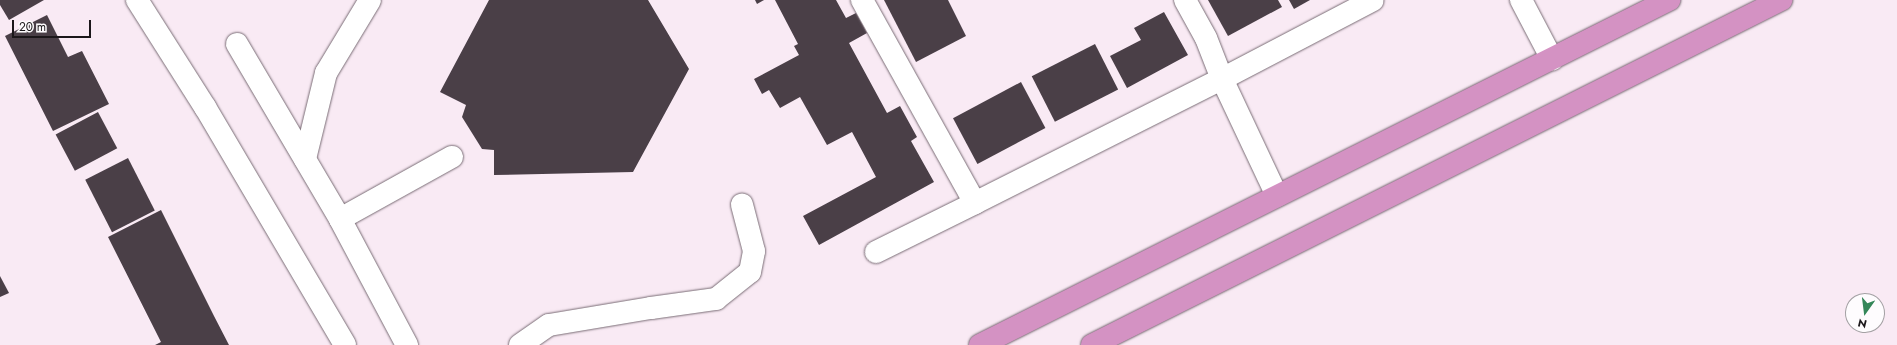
<!DOCTYPE html>
<style>
body{margin:0}
#map{position:relative;width:1897px;height:345px;overflow:hidden;background:#f9eaf4;font-family:Jost,sans-serif}
div>[style]{position:absolute}
[style*='--x']{left:calc(var(--x)*1px);top:calc(var(--y)*1px);width:calc(var(--w)*1px);rotate:calc(var(--a)*1deg)}
.building>*{inset:0;background:#4a3f47;transform-origin:0 0}
.roads{filter:drop-shadow(0 0 1px #796c75) drop-shadow(0 0 1px #796c75)}
.minor>*{height:22px;margin:-11px;padding:0 11px;transform-origin:11px;border-radius:11px;background:#fff}
.highway>*{height:22px;margin:-11px;padding:0 11px;transform-origin:11px;border-radius:11px;background:#d492c3}
span{translate:-50% -50%;white-space:nowrap;text-align:center;line-height:1.15;-webkit-text-stroke:4px #fefcfe;paint-order:stroke}
.north{position:absolute;left:1845px;top:293px;width:40px;height:40px;box-sizing:border-box;background:#fefcfe;border:1px solid #a3a0a3;border-radius:50%;rotate:194deg;font-size:11px;font-weight:700;line-height:16px;text-align:center;color:#1b171a}
.north::after{content:'';display:block;margin:auto;width:14px;height:18px;background:#348759;clip-path:polygon(50% 0,100% 100%,50% 72%,0 100%)}
.scale{position:absolute;left:12px;top:20px;width:79px;height:18px;box-sizing:border-box;border:2px solid #1b171a;border-top:0;padding-left:5px;font-size:12px;line-height:14px;white-space:nowrap;color:#1b171a;-webkit-text-stroke:3px #fefcfe;paint-order:stroke}
</style>
<div id="map">
<div class="building">
<i style="clip-path:polygon(0 0,44px 0,9px 20px,0 5px)"></i>
<i style="clip-path:polygon(489px 0,648px 0,689px 69px,633px 172px,494px 175px,494px 150px,482px 149px,462px 117px,466px 105px,440px 92px)"></i>
<i style="clip-path:polygon(755px 0,764px 0,757px 4px)"></i>
<i style="clip-path:polygon(775px 0,836px 0,846px 18px,856px 13px,867px 33px,849px 43px,887px 113px,900px 106px,917px 137px,911px 141px,934px 182px,819px 245px,803px 216px,876px 177px,852px 132px,827px 145px,800px 97px,780px 108px,769px 90px,762px 94px,754px 79px,799px 55px,794px 46px,798px 44px)"></i>
<i style="clip-path:polygon(884px 0,948px 0,966px 36px,916px 62px)"></i>
<i style="clip-path:polygon(1208px 0,1278px 0,1282px 7px,1228px 36px)"></i>
<i style="clip-path:polygon(1289px 0,1310px 0,1294px 9px)"></i>
<i style="clip-path:polygon(1164px 12px,1188px 55px,1127px 88px,1110px 56px,1141px 40px,1134px 28px)"></i>
<i style="clip-path:polygon(47px 15px,68px 57px,82px 51px,109px 104px,53px 131px,5px 36px)"></i>
<i style="left:1095px;top:44px;width:51px;height:71px;rotate:63deg"></i>
<i style="left:1021px;top:82px;width:52px;height:77px;rotate:62deg"></i>
<i style="left:98px;top:112px;width:41px;height:48px;rotate:62deg"></i>
<i style="left:128px;top:158px;width:59px;height:48px;rotate:63deg"></i>
<i style="clip-path:polygon(161px 210px,214px 316px,229px 345px,155px 345px,161px 342px,108px 237px)"></i>
<i style="clip-path:polygon(0 276px,9px 293px,0 297px)"></i>
</div>
<div class="roads">
<div class="minor">
<i style="--x:137;--y:0;--w:127;--a:57.6"></i>
<i style="--x:205;--y:107;--w:276;--a:59.5"></i>
<i style="--x:862;--y:0;--w:232;--a:60.9"></i>
<i style="--x:975;--y:203;--w:276;--a:-26.7"></i>
<i style="--x:1222;--y:79;--w:170;--a:-27.6"></i>
<i style="--x:1185;--y:0;--w:43;--a:61.1"></i>
<i style="--x:1206;--y:38;--w:44;--a:68.7"></i>
<i style="--x:1222;--y:79;--w:129;--a:64.8"></i>
<i style="--x:1521;--y:0;--w:67;--a:62.3"></i>
<i style="--x:237;--y:44;--w:203;--a:59.5"></i>
<i style="--x:340;--y:219;--w:143;--a:62"></i>
<i style="--x:305;--y:159;--w:89;--a:-76.3"></i>
<i style="--x:326;--y:73;--w:85;--a:-58.9"></i>
<i style="--x:340;--y:219;--w:128;--a:-29"></i>
<i style="--x:876;--y:252;--w:110;--a:-26.3"></i>
<i style="--x:520;--y:345;--w:35;--a:-35"></i>
<i style="--x:549;--y:325;--w:103;--a:-9.5"></i>
<i style="--x:651;--y:308;--w:66;--a:-7.9"></i>
<i style="--x:716;--y:299;--w:43;--a:-38.5"></i>
<i style="--x:750;--y:272;--w:21;--a:-79"></i>
<i style="--x:754;--y:251;--w:48;--a:-104.6"></i>
</div>
<div class="highway">
<i style="--x:980;--y:345;--w:771;--a:-26.6"></i>
<i style="--x:1092;--y:345;--w:771;--a:-26.6"></i>
</div>
</div>
<div class="north">N</div>
<div class="scale">20 m</div>
</div>
